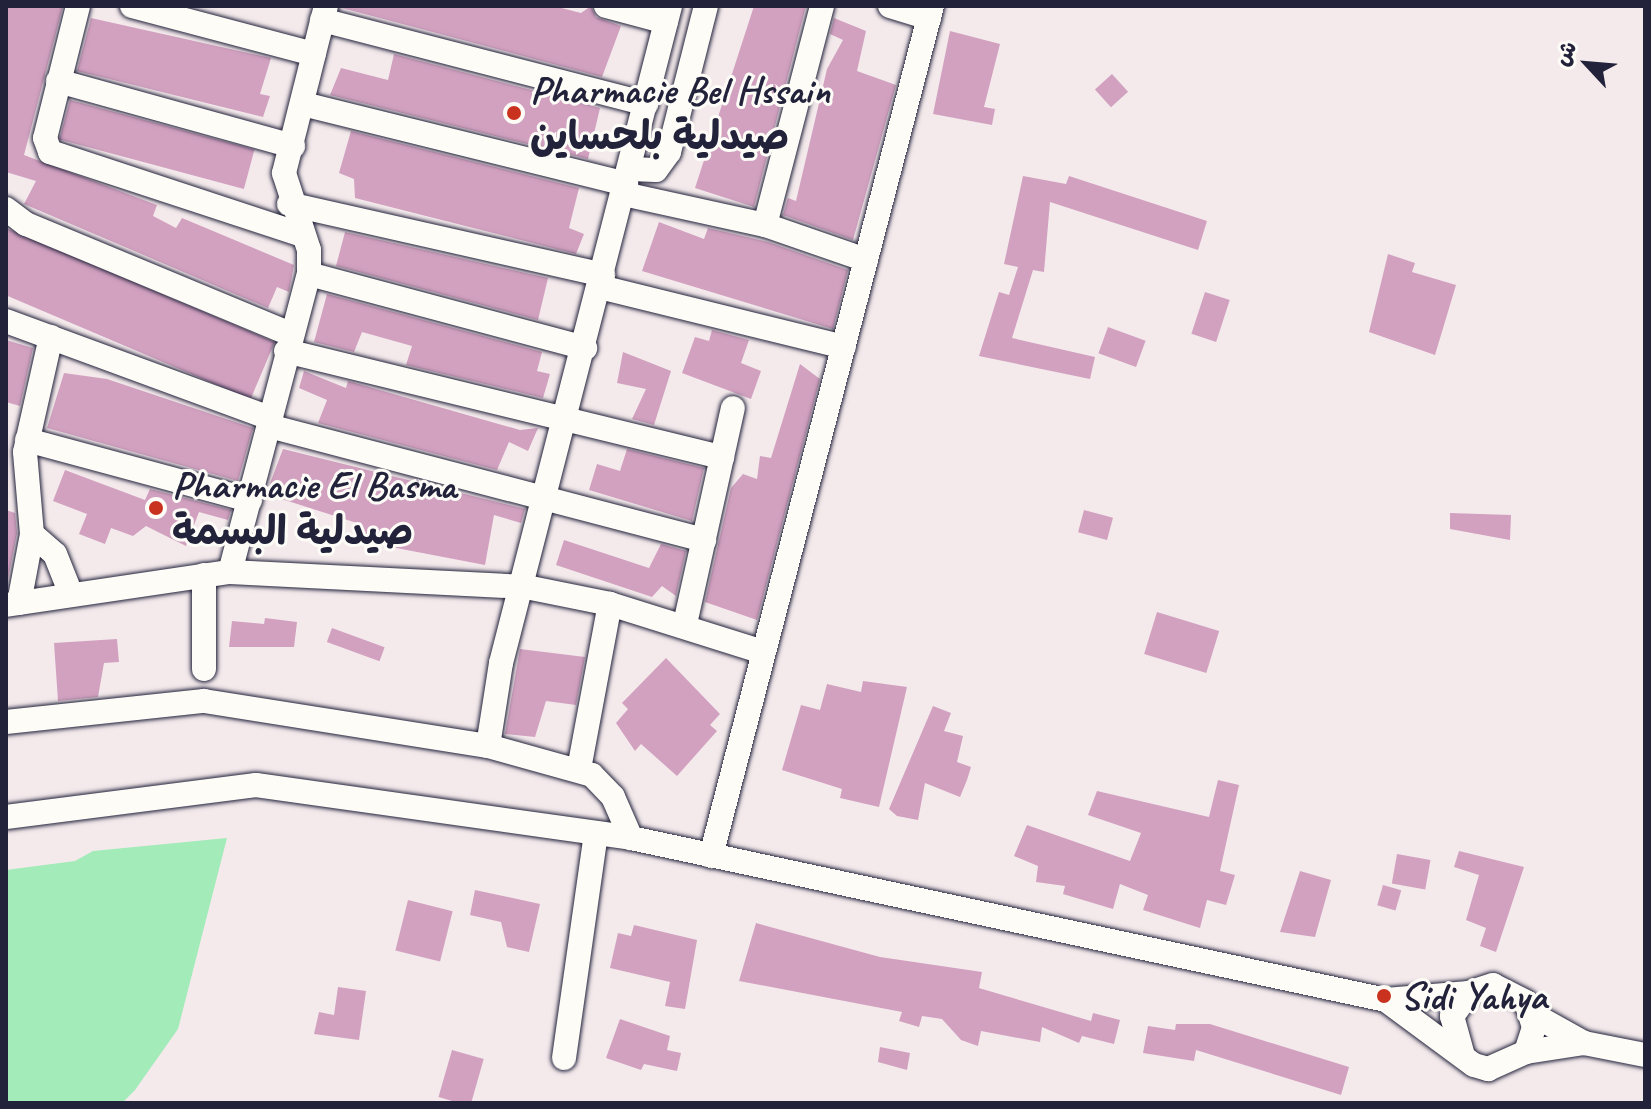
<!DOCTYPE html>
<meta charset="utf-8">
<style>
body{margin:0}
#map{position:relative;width:1651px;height:1109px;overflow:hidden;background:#f4eaec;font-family:Caveat,"Playpen Sans Arabic",sans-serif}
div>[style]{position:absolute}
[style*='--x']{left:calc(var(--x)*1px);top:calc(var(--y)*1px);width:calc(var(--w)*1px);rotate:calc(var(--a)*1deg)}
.green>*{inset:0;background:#a3ebb9}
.building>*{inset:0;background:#d2a1c0;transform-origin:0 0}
.roads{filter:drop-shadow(0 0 2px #22223b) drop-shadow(0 0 2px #22223b)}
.minor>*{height:24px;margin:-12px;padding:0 12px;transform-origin:12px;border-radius:12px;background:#fdfcf7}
.dots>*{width:22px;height:22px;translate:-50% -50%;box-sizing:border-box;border:4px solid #fdfcf7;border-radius:50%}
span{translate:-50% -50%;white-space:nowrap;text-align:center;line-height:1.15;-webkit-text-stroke:6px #fdfcf7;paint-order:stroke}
.poi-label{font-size:40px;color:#22223b;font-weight:700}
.left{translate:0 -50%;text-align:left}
.frame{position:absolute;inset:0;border:8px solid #22223b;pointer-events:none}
.north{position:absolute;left:1547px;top:24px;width:80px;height:80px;-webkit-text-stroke:6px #fdfcf7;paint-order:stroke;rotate:296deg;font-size:22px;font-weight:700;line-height:32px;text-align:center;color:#22223b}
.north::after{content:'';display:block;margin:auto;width:28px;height:36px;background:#22223b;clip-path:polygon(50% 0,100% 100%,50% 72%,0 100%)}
</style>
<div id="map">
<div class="green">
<i style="clip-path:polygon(227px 838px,178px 1029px,135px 1090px,122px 1103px,6px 1103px,6px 870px,75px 861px,93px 851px)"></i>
</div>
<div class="building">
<i style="clip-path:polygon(6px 6px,63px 6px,24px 155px,157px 205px,153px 216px,176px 228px,182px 218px,294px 265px,289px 292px,277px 287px,268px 308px,24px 204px,36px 181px,6px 172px)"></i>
<i style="clip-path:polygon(554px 6px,581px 13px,591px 6px,596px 17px,621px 26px,602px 77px,342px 8px)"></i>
<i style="clip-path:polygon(754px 6px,806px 6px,754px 207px,695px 188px)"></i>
<i style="clip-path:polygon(91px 18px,271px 58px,260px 94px,270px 96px,263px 117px,77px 71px)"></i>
<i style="clip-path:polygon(834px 18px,866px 31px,857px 71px,896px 85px,853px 240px,783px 215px,788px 198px,796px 201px,827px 69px,843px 40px,830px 34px)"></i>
<i style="clip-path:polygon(950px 31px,1000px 44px,984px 107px,995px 109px,992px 125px,933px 114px)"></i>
<i style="clip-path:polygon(394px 54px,600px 108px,588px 159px,330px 95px,341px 68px,388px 80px)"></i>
<i style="left:1112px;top:74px;width:24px;height:23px;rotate:48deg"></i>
<i style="left:70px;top:100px;width:191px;height:41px;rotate:15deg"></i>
<i style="clip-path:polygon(351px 131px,579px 188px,569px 228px,584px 234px,576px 254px,355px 198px,354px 179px,339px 173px)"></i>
<i style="clip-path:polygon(1023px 176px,1066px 184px,1069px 176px,1207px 221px,1198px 250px,1050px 202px,1044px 272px,1033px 270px,1012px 338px,1095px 357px,1090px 379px,979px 356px,999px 292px,1009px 295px,1018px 267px,1004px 264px)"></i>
<i style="clip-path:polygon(659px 222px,704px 239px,708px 228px,768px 242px,848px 270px,833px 329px,642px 271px)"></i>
<i style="left:6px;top:228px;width:292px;height:62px;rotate:23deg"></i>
<i style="clip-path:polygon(345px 232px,548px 278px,538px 320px,336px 266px)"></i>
<i style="clip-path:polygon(1388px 254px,1415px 263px,1412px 272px,1456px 285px,1435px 355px,1369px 332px)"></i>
<i style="left:1205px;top:292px;width:26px;height:44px;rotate:18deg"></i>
<i style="clip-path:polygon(327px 294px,542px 352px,537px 371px,550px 374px,543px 398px,406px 365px,412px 346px,362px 332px,354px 352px,314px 342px)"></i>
<i style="left:1108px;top:327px;width:40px;height:28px;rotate:20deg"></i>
<i style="clip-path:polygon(712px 330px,749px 340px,741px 363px,761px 371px,751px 399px,682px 373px,695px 337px,709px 341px)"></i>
<i style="clip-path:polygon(6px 340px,33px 348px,20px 406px,6px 402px)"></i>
<i style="clip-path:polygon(623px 352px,671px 371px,654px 425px,632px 419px,646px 389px,617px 383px)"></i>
<i style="clip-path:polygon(800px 364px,820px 379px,757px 620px,705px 602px,731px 488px,743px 474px,757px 479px,760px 456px,771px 458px)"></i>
<i style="clip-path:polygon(304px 371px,346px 388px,348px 381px,520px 430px,538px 428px,528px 451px,509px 442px,497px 470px,318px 423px,327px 400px,299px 388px)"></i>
<i style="clip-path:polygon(64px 373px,107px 379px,253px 428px,238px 481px,47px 428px)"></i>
<i style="clip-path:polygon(283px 449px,525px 509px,521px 523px,494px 515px,485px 565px,391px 547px,356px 536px,360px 524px,266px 494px)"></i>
<i style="clip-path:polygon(627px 449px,704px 468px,692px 521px,589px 490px,597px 464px,620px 471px)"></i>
<i style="clip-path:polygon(65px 470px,145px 500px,150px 489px,231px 510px,228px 520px,199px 512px,186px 546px,146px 526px,133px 536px,111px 528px,105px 544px,79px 534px,87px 514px,53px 501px)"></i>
<i style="clip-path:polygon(6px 510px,15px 513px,17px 533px,6px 590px)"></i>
<i style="left:1084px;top:510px;width:30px;height:23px;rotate:15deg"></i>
<i style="clip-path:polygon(1450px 513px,1511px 515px,1510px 540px,1450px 529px)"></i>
<i style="clip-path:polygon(564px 540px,649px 568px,661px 544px,686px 551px,676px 596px,662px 586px,652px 597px,556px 565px)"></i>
<i style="left:1157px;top:612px;width:65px;height:44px;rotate:17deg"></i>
<i style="clip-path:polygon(265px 618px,297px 622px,294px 647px,229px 647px,232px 621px,264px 624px)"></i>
<i style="left:332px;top:628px;width:56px;height:15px;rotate:20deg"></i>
<i style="clip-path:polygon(117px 639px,119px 662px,104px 663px,98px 697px,58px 701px,54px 643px)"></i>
<i style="clip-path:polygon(520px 649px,585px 657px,576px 705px,546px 701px,535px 737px,505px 734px)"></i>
<i style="clip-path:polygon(666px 658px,720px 714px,710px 725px,717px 731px,677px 776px,641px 744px,635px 751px,616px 723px,628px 709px,622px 703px)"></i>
<i style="clip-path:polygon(863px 681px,907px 687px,879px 807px,840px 798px,842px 789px,782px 770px,801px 705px,820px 710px,827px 684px,861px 692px)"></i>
<i style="clip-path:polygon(933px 706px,951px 713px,944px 731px,963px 736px,957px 762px,971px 767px,967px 780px,960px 797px,925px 783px,918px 820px,897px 816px,889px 809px)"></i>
<i style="clip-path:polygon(1218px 780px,1239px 785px,1220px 871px,1235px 875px,1226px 905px,1207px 900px,1200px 928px,1143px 910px,1148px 895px,1120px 884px,1113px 909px,1063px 894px,1065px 886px,1036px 882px,1038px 866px,1014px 856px,1027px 825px,1130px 861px,1141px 833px,1088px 815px,1097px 791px,1209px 817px)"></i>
<i style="clip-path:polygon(1459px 851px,1524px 867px,1496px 952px,1480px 946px,1486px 928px,1466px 920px,1479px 875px,1454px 867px)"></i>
<i style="left:1397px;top:854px;width:34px;height:30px;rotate:10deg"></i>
<i style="clip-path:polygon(1300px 871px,1331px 880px,1315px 937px,1280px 932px)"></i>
<i style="left:1383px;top:885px;width:19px;height:21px;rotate:16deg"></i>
<i style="clip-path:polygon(475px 890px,540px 904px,529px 952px,507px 947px,501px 922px,470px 915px)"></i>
<i style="left:408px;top:900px;width:46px;height:52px;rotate:14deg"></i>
<i style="clip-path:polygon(756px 923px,880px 957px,982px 972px,979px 988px,1091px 1021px,1093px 1013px,1120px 1020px,1114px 1044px,1082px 1036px,1079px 1043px,1042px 1027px,1040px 1042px,981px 1031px,978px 1046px,961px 1040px,942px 1019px,922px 1016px,919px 1027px,899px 1021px,902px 1012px,739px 981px)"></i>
<i style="clip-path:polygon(634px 925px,697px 940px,685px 1009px,665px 1006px,670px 982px,610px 968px,618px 933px,631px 936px)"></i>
<i style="clip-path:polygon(338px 987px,366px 991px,359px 1040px,314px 1034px,319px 1012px,334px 1015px)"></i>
<i style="clip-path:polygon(620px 1019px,670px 1036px,667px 1050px,681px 1053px,677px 1071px,644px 1064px,641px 1070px,606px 1058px)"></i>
<i style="clip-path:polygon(1176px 1024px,1210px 1024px,1349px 1067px,1341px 1095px,1196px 1050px,1194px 1061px,1143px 1053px,1148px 1026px,1175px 1030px)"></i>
<i style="clip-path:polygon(880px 1047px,910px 1053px,907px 1070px,878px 1062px)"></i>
<i style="left:452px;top:1050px;width:33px;height:49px;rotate:16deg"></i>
</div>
<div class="roads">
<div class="minor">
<i style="--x:78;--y:6;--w:136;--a:104"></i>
<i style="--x:45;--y:138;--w:15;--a:70"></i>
<i style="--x:50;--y:152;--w:266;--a:18.2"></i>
<i style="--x:132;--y:6;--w:188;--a:14.8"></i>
<i style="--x:606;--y:6;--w:62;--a:14.9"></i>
<i style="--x:890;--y:6;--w:41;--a:17.1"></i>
<i style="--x:322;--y:20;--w:335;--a:14.5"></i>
<i style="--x:58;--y:81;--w:244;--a:15.5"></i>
<i style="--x:303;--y:104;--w:333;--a:13.9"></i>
<i style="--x:630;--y:169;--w:26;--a:2"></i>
<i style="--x:656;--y:170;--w:22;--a:-54"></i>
<i style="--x:669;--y:152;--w:151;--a:-75.8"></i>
<i style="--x:624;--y:194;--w:144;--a:12.4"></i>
<i style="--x:765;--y:225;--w:226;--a:-75.4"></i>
<i style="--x:289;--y:204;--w:322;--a:12.7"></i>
<i style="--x:6;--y:209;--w:25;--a:37"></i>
<i style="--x:26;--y:224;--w:286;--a:22.6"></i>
<i style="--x:765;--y:225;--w:107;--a:19.1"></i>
<i style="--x:309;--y:274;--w:286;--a:15"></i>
<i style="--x:600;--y:287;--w:251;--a:13.8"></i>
<i style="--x:6;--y:321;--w:281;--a:20.2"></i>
<i style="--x:286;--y:351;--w:449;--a:13.7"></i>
<i style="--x:269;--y:426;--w:450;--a:14.7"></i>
<i style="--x:27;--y:440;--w:231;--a:15.1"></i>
<i style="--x:32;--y:534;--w:30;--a:41"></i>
<i style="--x:55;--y:554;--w:43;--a:68.2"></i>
<i style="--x:230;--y:572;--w:308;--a:-75.2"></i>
<i style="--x:309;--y:274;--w:24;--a:-90"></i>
<i style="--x:309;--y:250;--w:81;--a:-108"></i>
<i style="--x:284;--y:173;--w:172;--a:-75.9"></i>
<i style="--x:204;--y:575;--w:94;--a:90"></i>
<i style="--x:19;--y:603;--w:70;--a:-79.3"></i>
<i style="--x:32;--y:534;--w:82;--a:-94.9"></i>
<i style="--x:25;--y:452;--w:118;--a:-77.3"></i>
<i style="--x:6;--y:605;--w:226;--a:-8.4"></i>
<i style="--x:230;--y:572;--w:296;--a:2.9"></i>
<i style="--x:526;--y:587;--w:86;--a:11.4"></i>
<i style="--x:610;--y:604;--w:160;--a:17.4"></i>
<i style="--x:685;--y:624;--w:221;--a:-77.5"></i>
<i style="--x:6;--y:722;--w:199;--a:-6.1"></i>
<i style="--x:204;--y:701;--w:288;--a:9"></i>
<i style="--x:488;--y:746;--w:108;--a:15.6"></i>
<i style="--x:592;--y:775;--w:30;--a:46"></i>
<i style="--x:613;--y:797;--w:45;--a:66.3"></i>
<i style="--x:488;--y:746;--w:84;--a:-81.1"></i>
<i style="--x:501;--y:663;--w:678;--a:-75.57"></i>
<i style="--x:579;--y:769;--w:168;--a:-79.4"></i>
<i style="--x:6;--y:817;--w:252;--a:-7.3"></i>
<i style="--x:256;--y:785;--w:379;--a:8"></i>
<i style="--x:631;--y:838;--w:772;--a:12.11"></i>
<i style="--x:1386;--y:1000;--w:109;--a:36.5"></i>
<i style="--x:1474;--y:1065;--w:15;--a:16"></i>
<i style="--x:1488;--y:1069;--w:42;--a:-24.1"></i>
<i style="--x:1526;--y:1052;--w:26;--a:-72"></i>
<i style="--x:1534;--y:1027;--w:26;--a:-108"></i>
<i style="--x:1526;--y:1002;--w:37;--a:-153"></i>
<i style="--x:1493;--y:985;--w:25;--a:162"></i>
<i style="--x:1469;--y:993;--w:29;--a:126"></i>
<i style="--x:1452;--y:1016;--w:41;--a:74.6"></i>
<i style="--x:711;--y:856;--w:878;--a:-75.43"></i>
<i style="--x:1386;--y:1000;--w:83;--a:-4.8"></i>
<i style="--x:1532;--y:1014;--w:60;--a:29.1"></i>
<i style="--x:1584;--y:1043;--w:62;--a:11.1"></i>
<i style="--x:1526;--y:1052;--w:59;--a:-8.8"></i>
<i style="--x:564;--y:1058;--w:227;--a:-81.9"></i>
</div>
</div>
<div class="dots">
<i style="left:514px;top:113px;background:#c8321e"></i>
<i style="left:156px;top:508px;background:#c8321e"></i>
<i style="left:1384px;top:996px;background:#c8321e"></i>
</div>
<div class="poi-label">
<span class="left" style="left:530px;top:113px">Pharmacie Bel Hssain<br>صيدلية بلحساين</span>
<span class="left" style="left:172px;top:508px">Pharmacie El Basma<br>صيدلية البسمة</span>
<span class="left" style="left:1400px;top:996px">Sidi Yahya</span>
</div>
<div class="frame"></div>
<div class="north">ش</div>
</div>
